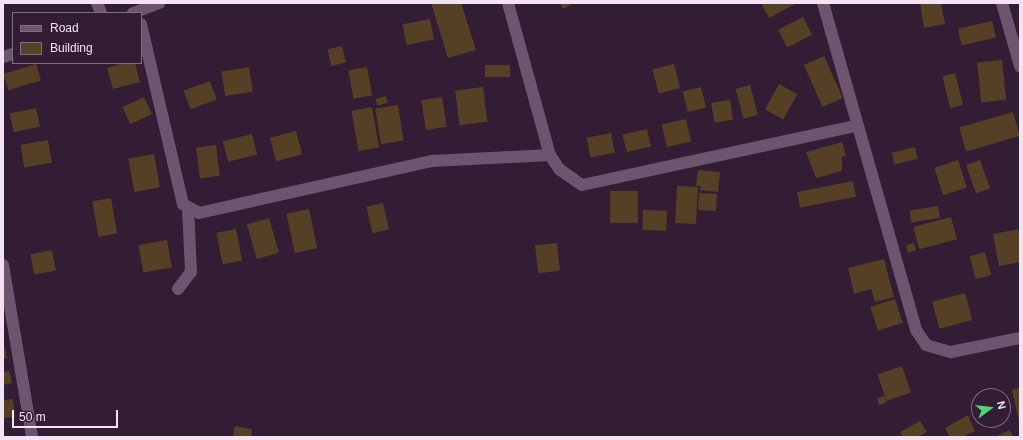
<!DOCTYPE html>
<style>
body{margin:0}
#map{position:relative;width:1023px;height:440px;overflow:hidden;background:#321d34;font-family:Arial,sans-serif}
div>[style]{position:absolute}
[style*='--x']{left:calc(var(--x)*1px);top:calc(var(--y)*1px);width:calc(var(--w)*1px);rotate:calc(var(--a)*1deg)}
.building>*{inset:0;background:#553f25;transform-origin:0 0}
.minor>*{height:12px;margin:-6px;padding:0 6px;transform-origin:6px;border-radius:6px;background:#6d556f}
span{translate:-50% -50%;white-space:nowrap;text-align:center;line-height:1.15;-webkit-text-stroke:4px #321d34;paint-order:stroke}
.frame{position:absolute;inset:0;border:4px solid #f2e4f3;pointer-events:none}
.legend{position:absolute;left:12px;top:12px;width:130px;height:52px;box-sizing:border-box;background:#321d34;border:1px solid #7f6d80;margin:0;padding:5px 7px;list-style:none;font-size:12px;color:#f2e4f3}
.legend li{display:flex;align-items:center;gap:8px;height:20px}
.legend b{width:20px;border:1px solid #7f6d80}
.north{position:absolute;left:971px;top:388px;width:40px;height:40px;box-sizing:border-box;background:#321d34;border:1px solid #7f6d80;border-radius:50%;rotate:75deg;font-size:11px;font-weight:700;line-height:16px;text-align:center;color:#f2e4f3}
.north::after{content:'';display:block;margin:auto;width:14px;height:18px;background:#4ed676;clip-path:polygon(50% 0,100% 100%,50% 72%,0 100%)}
.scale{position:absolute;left:12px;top:410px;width:106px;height:18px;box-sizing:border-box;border:2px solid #f2e4f3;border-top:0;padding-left:5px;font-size:12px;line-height:14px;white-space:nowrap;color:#f2e4f3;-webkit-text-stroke:3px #321d34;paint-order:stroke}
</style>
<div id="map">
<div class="building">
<i style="clip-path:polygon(431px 3px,461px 3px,476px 50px,448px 58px)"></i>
<i style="clip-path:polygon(560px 3px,574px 3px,563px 9px)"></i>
<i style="clip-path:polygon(761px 3px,797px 3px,769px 18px)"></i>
<i style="clip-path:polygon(920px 3px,941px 3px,945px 24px,924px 28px)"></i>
<i style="left:803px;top:17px;width:20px;height:28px;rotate:63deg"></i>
<i style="left:430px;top:19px;width:21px;height:28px;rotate:79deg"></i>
<i style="left:992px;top:21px;width:17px;height:35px;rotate:77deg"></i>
<i style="left:342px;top:46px;width:17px;height:15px;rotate:77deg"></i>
<i style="left:824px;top:56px;width:46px;height:22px;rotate:66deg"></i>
<i style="left:1002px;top:60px;width:40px;height:25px;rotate:84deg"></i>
<i style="clip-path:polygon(124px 63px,135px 63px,140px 82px,113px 89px,107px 68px)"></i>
<i style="left:36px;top:64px;width:17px;height:34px;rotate:73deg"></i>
<i style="left:674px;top:64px;width:25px;height:22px;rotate:76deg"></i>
<i style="left:510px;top:65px;width:12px;height:25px;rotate:90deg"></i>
<i style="left:249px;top:67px;width:25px;height:28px;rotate:81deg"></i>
<i style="left:367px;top:67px;width:29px;height:19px;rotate:80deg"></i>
<i style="left:955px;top:73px;width:33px;height:13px;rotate:76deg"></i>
<i style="left:210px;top:81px;width:20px;height:28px;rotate:70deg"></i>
<i style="left:779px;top:84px;width:21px;height:29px;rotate:29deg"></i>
<i style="left:750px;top:85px;width:31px;height:15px;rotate:75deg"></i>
<i style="left:483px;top:87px;width:35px;height:28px;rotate:83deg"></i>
<i style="left:701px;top:87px;width:21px;height:19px;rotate:76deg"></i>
<i style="left:386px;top:96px;width:7px;height:11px;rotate:74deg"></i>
<i style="left:144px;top:97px;width:19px;height:24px;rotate:65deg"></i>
<i style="left:442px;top:97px;width:30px;height:21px;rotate:81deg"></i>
<i style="left:730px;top:100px;width:20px;height:19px;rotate:81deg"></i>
<i style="left:398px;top:105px;width:36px;height:23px;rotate:81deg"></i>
<i style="left:372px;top:107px;width:41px;height:21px;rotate:80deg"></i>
<i style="left:36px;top:108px;width:19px;height:27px;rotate:78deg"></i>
<i style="left:1013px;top:112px;width:25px;height:56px;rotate:74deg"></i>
<i style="left:686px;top:119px;width:23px;height:25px;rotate:77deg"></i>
<i style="left:647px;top:129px;width:18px;height:25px;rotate:77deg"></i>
<i style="left:296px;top:131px;width:24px;height:27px;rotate:75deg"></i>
<i style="left:611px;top:133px;width:20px;height:25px;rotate:79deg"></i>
<i style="left:252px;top:134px;width:21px;height:30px;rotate:76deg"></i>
<i style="left:48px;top:140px;width:23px;height:28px;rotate:80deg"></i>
<i style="clip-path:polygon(842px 142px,846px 156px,842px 157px,842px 171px,816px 178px,806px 152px)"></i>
<i style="left:216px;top:145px;width:31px;height:20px;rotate:83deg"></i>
<i style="left:915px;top:147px;width:12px;height:24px;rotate:76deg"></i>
<i style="left:154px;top:154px;width:34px;height:26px;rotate:80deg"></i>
<i style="left:958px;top:160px;width:29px;height:25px;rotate:72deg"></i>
<i style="left:980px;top:160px;width:30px;height:15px;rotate:70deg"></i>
<i style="clip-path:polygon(698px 170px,720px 172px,718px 192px,700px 190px,701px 186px,696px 186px)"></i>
<i style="left:853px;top:181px;width:16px;height:57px;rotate:79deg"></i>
<i style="left:677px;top:186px;width:21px;height:37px;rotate:3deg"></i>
<i style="left:610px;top:191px;width:28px;height:32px"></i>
<i style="left:699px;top:193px;width:18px;height:17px;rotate:3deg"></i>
<i style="left:111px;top:198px;width:36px;height:19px;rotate:80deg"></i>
<i style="left:383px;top:203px;width:27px;height:17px;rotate:77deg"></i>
<i style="left:938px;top:206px;width:12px;height:29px;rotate:81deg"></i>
<i style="left:309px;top:209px;width:40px;height:23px;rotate:78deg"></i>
<i style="left:643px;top:210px;width:24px;height:20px;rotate:2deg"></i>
<i style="left:951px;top:217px;width:23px;height:39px;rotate:75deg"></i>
<i style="left:269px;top:218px;width:36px;height:23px;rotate:74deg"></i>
<i style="left:236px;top:229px;width:32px;height:20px;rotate:79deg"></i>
<i style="clip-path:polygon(1020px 229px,1020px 262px,999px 266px,993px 234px)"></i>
<i style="left:167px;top:240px;width:28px;height:29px;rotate:80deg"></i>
<i style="left:557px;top:243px;width:28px;height:22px;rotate:84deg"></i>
<i style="clip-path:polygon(914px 243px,916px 250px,908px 253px,906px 245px)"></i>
<i style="left:52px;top:250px;width:21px;height:22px;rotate:79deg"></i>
<i style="left:985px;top:252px;width:24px;height:16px;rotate:75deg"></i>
<i style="clip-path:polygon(884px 259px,894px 297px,875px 302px,871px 289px,854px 294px,848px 268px)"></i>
<i style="left:965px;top:293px;width:28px;height:34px;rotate:75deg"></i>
<i style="left:895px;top:299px;width:25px;height:26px;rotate:72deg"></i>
<i style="clip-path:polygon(3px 340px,7px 358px,3px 359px)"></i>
<i style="left:902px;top:366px;width:28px;height:26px;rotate:71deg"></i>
<i style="clip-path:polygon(9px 371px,12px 383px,3px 385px,3px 372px)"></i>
<i style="clip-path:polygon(1020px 388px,1020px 421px,1019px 421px,1012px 390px)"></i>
<i style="clip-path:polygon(884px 396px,887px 402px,879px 405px,877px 398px)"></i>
<i style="clip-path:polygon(13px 399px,15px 417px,3px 418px,3px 400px)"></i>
<i style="clip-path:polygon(968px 415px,975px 431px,962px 437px,950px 437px,945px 428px)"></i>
<i style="clip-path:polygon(920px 421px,927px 432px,918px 437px,903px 437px,900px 432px)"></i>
<i style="clip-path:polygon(235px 426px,252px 429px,251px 437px,233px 437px)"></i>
<i style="clip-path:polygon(1010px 430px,1013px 437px,994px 437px)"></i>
</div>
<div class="minor">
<i style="--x:97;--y:3;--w:11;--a:68"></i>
<i style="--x:508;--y:3;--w:158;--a:74.6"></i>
<i style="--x:550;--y:155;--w:17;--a:57"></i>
<i style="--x:559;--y:169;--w:28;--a:35"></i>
<i style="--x:582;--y:185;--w:280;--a:-12.2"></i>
<i style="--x:823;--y:3;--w:340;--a:74.1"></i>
<i style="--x:916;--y:330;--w:18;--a:56"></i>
<i style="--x:926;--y:345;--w:26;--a:16"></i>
<i style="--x:951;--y:352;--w:70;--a:-11.5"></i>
<i style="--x:1002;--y:3;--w:66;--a:74.1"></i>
<i style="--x:133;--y:13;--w:28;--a:-21"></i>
<i style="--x:141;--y:24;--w:185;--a:76.9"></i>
<i style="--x:183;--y:204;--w:18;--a:29"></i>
<i style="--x:199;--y:213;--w:239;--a:-12.6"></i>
<i style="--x:432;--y:161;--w:118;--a:-2.9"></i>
<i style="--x:3;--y:57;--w:10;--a:-17"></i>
<i style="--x:3;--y:265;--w:174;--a:80.4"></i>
<i style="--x:178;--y:289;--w:21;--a:-53"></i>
<i style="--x:191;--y:272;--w:63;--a:-92.7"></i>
</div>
<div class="frame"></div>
<ul class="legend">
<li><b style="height:5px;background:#6d556f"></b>Road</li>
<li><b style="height:11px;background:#553f25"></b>Building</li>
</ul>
<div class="north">N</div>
<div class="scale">50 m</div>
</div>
